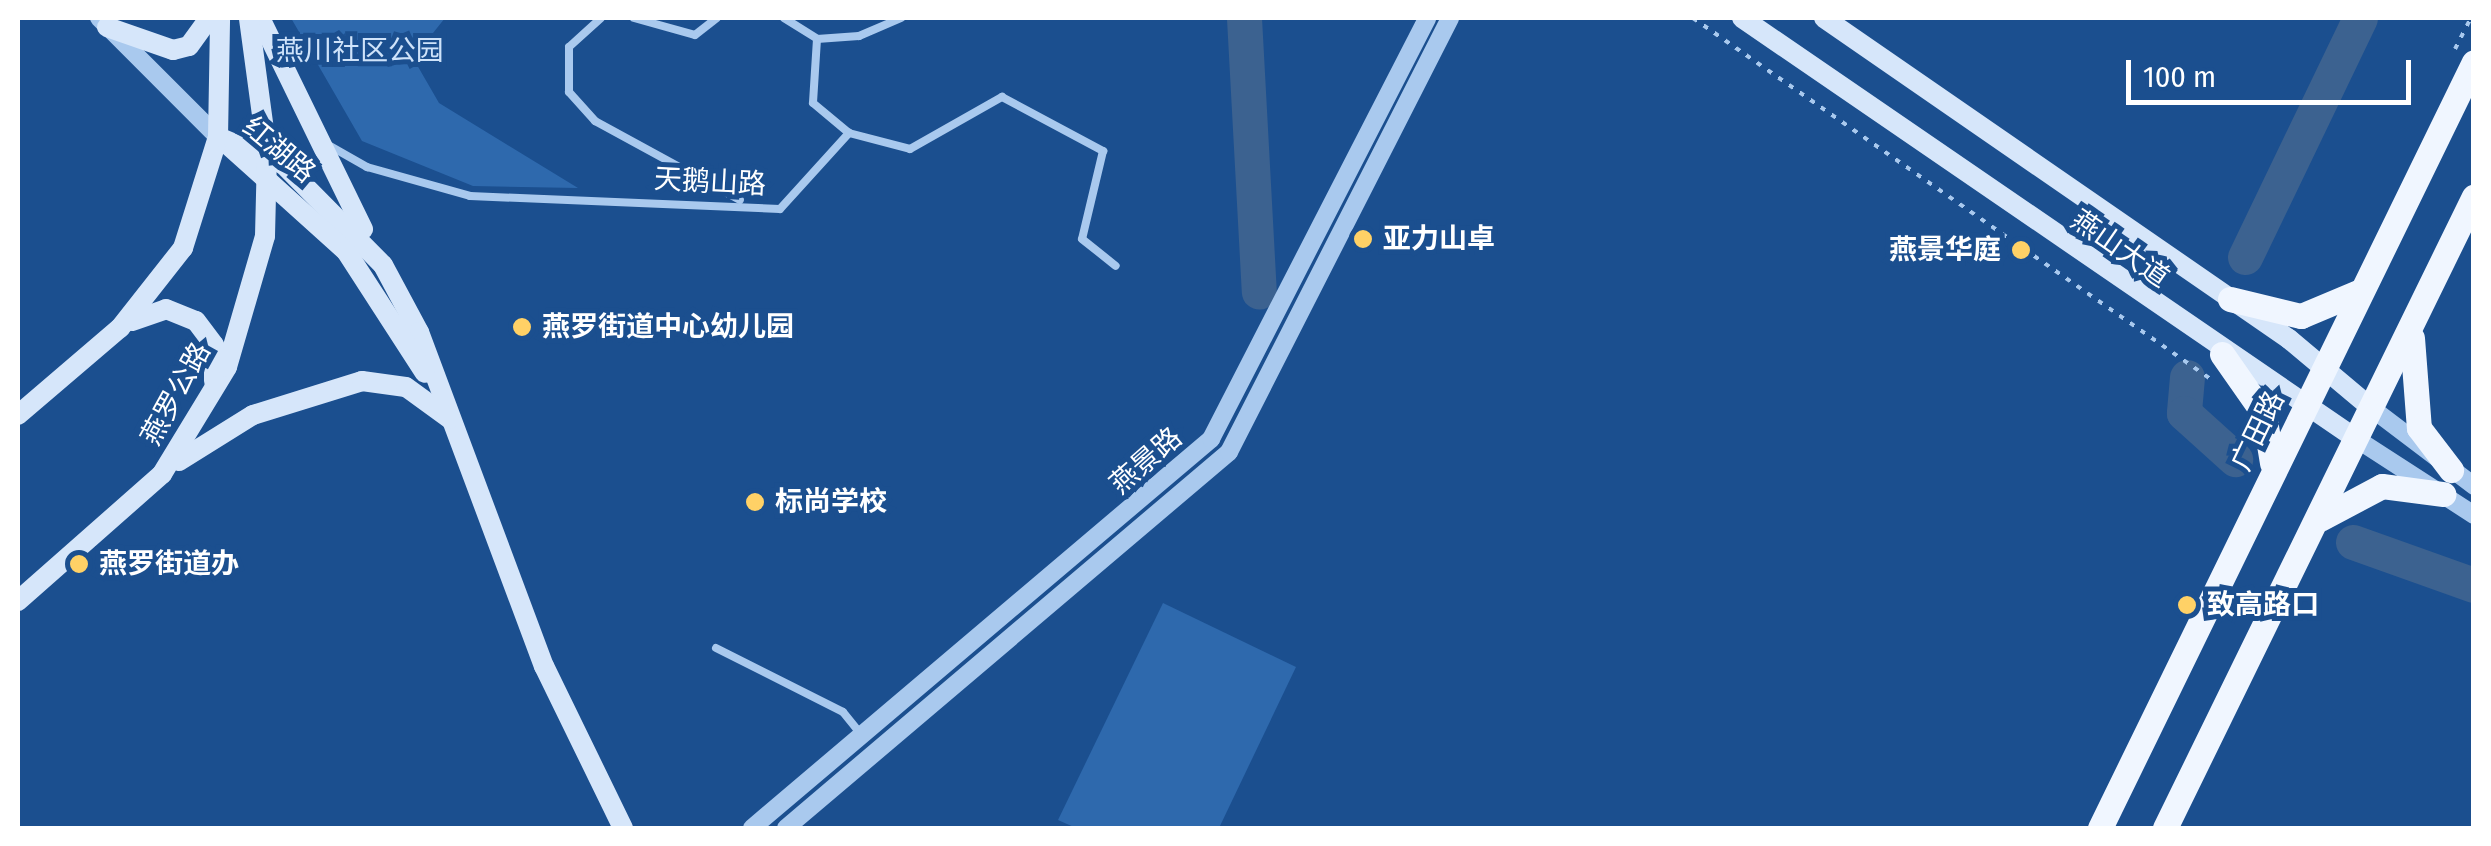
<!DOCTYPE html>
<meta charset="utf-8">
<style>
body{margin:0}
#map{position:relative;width:2491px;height:846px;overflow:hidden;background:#1b4f8f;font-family:"Fira Sans Condensed","Noto Sans SC",sans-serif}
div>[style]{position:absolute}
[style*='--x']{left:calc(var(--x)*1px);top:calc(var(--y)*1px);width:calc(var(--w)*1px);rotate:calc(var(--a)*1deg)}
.green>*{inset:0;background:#2e69ad}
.river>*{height:35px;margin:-17.5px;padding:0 17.5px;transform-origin:17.5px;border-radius:17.5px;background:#3c6290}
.path>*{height:4px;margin-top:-2px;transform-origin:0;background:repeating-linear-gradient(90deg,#a9c9ee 0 5px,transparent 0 13px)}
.service>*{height:8px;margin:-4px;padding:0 4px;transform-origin:4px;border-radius:4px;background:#a9c9ee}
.tertiary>*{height:18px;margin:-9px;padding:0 9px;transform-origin:9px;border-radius:9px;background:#a9c9ee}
.secondary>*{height:20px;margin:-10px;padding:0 10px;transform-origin:10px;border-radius:10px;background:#d6e6fa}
.primary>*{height:25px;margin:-12.5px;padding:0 12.5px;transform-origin:12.5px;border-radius:12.5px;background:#f0f6ff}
.dots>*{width:28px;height:28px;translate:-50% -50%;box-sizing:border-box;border:5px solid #1b4f8f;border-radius:50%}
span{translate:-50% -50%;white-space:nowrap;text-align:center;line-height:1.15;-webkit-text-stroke:10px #1b4f8f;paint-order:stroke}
.park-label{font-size:28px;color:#cfe3fa}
.street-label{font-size:28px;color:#fff}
.poi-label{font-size:28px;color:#fff;font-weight:700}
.left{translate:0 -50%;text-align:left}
.right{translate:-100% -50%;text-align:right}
.frame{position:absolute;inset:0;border:20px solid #fff;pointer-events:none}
.scale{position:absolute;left:2126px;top:60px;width:285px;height:45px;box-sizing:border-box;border:5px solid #fff;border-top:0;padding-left:12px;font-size:30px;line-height:35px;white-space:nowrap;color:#fff;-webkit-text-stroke:8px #1b4f8f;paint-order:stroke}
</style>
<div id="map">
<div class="green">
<i style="clip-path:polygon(291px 18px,445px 18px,413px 58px,439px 103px,578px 188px,473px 186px,362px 141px)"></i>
<i style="clip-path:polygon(1163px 603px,1296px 667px,1219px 828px,1076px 828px,1058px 820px)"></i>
</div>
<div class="river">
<i style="--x:1244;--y:18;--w:274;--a:86.9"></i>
<i style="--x:2245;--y:257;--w:265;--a:-64.3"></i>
<i style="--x:2187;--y:377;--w:36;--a:95"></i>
<i style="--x:2184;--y:413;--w:69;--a:42"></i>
<i style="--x:2353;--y:542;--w:128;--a:19.6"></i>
</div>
<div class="path">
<i style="--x:1693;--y:18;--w:633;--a:34.9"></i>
<i style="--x:2455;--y:49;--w:35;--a:-63"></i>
</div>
<div class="service">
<i style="--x:601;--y:18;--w:43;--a:137.8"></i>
<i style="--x:569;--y:47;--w:45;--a:90"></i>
<i style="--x:569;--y:92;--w:39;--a:48"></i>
<i style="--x:595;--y:121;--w:165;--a:28.6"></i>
<i style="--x:634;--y:18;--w:63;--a:15.6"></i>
<i style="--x:695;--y:35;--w:28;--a:-38"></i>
<i style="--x:784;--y:18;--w:39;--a:32"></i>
<i style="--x:817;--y:39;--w:64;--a:93.6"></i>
<i style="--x:813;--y:103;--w:47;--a:39.8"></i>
<i style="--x:817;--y:39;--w:42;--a:-4.1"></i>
<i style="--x:859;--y:36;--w:46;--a:-23.2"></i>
<i style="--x:330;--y:146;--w:43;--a:29.6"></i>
<i style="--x:367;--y:167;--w:107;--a:15.7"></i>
<i style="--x:470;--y:196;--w:310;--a:2.4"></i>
<i style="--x:780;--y:209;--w:103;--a:-47.8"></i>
<i style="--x:849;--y:133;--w:63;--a:14.7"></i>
<i style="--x:910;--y:149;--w:106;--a:-29.5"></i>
<i style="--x:1002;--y:97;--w:115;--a:28.1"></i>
<i style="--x:1103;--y:151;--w:90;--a:103.4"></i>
<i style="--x:1082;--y:239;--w:43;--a:38.5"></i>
<i style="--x:716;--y:648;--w:142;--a:26.7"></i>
<i style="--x:843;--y:712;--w:27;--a:51"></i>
</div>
<div class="tertiary">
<i style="--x:99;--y:18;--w:168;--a:45"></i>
<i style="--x:2370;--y:407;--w:131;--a:37.2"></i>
<i style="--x:2355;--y:438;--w:142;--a:32.9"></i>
<i style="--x:752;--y:828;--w:602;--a:-40.28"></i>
<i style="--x:1211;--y:439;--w:473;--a:-62.8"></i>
<i style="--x:786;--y:828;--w:581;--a:-40.32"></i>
<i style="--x:1229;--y:452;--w:487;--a:-63"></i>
</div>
<div class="secondary">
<i style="--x:260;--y:18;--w:235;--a:64"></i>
<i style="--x:1742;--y:18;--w:743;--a:34.42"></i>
<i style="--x:1824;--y:18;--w:565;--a:34.62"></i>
<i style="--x:2289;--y:339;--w:106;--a:40"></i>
<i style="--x:107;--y:27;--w:70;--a:19.2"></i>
<i style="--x:173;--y:50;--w:16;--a:-14"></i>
<i style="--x:189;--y:46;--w:34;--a:-54"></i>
<i style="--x:218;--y:137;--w:70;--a:22.6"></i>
<i style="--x:283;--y:164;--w:142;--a:45.3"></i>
<i style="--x:383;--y:265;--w:76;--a:61.8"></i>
<i style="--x:419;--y:332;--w:357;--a:69.5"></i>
<i style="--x:544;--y:666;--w:180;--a:64"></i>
<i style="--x:227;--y:144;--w:160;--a:42"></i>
<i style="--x:346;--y:251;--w:145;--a:57.1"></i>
<i style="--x:132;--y:321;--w:36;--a:-19"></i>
<i style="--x:166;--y:309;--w:32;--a:22"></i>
<i style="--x:196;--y:321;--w:30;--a:53"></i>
<i style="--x:214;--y:345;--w:36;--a:90"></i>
<i style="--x:18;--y:415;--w:134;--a:-40.5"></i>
<i style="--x:120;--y:328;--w:102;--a:-51.8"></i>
<i style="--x:183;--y:248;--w:116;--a:-72.5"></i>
<i style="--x:218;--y:137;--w:119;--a:-89"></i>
<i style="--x:179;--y:461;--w:87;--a:-31.9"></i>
<i style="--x:253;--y:415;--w:114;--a:-17.3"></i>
<i style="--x:362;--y:381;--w:44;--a:7.8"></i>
<i style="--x:406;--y:387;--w:54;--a:36"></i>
<i style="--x:18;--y:601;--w:192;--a:-41.4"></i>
<i style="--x:162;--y:474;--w:125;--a:-58.7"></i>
<i style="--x:227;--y:367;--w:136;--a:-73.8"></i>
<i style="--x:265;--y:236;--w:84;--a:-88.6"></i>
<i style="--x:267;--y:152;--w:135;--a:-97.7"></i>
</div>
<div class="primary">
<i style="--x:2230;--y:299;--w:73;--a:13.5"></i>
<i style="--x:2301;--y:316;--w:62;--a:-22.8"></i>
<i style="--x:2412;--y:338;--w:90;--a:85.6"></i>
<i style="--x:2419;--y:428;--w:53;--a:52.7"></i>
<i style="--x:2222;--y:354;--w:73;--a:55"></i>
<i style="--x:2264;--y:414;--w:50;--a:80.7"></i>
<i style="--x:2320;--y:519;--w:70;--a:-28"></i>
<i style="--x:2382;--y:486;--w:62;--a:7.5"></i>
<i style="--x:2100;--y:828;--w:852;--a:-63.98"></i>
<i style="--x:2165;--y:828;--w:703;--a:-63.94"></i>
</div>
<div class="dots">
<i style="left:1363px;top:239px;background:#ffd166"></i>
<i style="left:2021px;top:250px;background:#ffd166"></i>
<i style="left:522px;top:327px;background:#ffd166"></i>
<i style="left:755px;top:502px;background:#ffd166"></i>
<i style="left:79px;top:564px;background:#ffd166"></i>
<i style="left:2187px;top:605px;background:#ffd166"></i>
</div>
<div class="park-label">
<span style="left:360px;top:51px">燕川社区公园</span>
</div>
<div class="street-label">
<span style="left:279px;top:150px;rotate:40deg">红湖路</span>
<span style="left:710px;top:182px;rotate:3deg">天鹅山路</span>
<span style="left:2120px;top:249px;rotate:35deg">燕山大道</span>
<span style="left:176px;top:394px;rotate:-61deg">燕罗公路</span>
<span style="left:2258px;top:431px;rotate:-64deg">广田路</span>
<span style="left:1146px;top:461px;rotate:-41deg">燕景路</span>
</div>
<div class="poi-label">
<span class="left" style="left:1383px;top:239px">亚力山卓</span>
<span class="right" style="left:2001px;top:250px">燕景华庭</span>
<span class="left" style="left:542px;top:327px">燕罗街道中心幼儿园</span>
<span class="left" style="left:775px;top:502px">标尚学校</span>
<span class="left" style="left:99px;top:564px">燕罗街道办</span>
<span class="left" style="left:2207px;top:605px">致高路口</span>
</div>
<div class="frame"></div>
<div class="scale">100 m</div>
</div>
